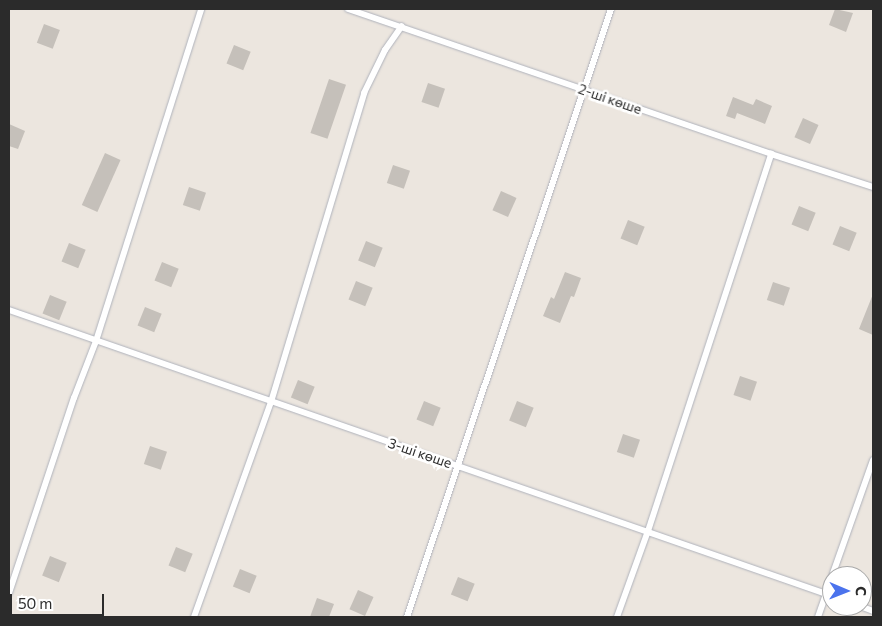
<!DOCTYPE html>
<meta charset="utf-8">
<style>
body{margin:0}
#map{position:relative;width:882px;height:626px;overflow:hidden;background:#ece6df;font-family:Commissioner,sans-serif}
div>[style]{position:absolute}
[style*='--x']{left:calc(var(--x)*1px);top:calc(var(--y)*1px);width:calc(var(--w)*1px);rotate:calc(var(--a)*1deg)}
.building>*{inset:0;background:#c5c0ba;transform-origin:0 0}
.roads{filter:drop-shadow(0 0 1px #afb2bb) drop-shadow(0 0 1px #afb2bb)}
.service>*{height:6px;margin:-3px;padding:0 3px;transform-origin:3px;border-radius:3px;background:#fff}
span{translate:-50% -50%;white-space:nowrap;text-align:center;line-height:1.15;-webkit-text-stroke:5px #fff;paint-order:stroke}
.street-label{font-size:14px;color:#2b2b2b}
.frame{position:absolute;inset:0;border:10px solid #2b2b2b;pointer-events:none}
.north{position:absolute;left:822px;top:566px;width:50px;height:50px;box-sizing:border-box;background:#fff;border:1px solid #aaa;border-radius:50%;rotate:91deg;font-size:14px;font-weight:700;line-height:20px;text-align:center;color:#2b2b2b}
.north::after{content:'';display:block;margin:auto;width:18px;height:22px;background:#4b73ed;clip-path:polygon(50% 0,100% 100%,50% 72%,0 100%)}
.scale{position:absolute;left:10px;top:594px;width:94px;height:22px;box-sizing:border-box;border:2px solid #2b2b2b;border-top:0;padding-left:6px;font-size:15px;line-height:18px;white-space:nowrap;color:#2b2b2b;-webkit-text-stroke:4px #fff;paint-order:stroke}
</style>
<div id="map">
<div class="building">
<i style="clip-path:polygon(835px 9px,853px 13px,846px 32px,829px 25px)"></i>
<i style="left:44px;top:24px;width:17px;height:20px;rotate:21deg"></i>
<i style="left:234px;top:45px;width:18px;height:20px;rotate:22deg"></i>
<i style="left:329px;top:79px;width:18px;height:57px;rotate:19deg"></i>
<i style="left:428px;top:83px;width:18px;height:20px;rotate:19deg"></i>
<i style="clip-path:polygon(733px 97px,753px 105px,756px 99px,772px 106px,765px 124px,737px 113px,735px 119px,726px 116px)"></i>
<i style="left:803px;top:118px;width:17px;height:21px;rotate:24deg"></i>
<i style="clip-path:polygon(9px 124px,25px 131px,18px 149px,9px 146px)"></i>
<i style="left:105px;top:153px;width:17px;height:57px;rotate:24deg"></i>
<i style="left:393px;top:165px;width:18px;height:19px;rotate:19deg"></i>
<i style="left:189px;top:187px;width:18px;height:19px;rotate:19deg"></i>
<i style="left:501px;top:191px;width:17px;height:21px;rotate:24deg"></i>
<i style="left:799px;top:206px;width:18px;height:20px;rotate:22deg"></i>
<i style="left:628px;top:220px;width:18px;height:20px;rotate:22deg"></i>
<i style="left:840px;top:226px;width:18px;height:20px;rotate:22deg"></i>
<i style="left:366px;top:241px;width:18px;height:21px;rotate:22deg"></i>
<i style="left:69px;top:243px;width:18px;height:20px;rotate:22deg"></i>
<i style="left:162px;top:262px;width:18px;height:20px;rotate:22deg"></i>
<i style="clip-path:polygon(565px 272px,581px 278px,574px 297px,571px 296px,560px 323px,543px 316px,551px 297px,554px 299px)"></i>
<i style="left:356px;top:281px;width:18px;height:20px;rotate:22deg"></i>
<i style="left:773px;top:282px;width:18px;height:19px;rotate:19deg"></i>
<i style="clip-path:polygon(873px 294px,873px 335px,859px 329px)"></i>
<i style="left:50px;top:295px;width:18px;height:20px;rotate:22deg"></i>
<i style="left:145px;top:307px;width:18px;height:20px;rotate:22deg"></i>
<i style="left:740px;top:376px;width:18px;height:20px;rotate:19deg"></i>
<i style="left:298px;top:380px;width:18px;height:19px;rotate:22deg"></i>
<i style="left:424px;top:401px;width:18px;height:20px;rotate:22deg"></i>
<i style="left:517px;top:401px;width:18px;height:21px;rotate:22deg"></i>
<i style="left:623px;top:434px;width:18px;height:19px;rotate:19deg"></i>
<i style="left:150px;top:446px;width:18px;height:19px;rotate:19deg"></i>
<i style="left:176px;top:547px;width:18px;height:20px;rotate:22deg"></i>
<i style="left:50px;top:556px;width:18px;height:21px;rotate:22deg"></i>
<i style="left:240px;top:569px;width:18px;height:19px;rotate:22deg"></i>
<i style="left:458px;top:577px;width:18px;height:19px;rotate:22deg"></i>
<i style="left:358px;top:590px;width:17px;height:21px;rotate:24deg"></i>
<i style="clip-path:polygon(317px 598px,334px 604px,329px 617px,310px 617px)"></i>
</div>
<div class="roads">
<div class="service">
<i style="--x:348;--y:9;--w:447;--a:18.9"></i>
<i style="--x:771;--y:154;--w:107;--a:17.9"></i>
<i style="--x:9;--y:310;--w:871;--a:19.16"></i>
<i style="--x:832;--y:576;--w:123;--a:-70.5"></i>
<i style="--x:9;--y:593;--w:206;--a:-71.6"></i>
<i style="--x:74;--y:398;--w:61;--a:-68.9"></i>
<i style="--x:96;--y:341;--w:348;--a:-72.4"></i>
<i style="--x:860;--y:606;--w:14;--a:21"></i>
<i style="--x:194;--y:617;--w:228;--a:-70.3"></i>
<i style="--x:271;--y:402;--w:323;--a:-73.2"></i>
<i style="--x:364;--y:93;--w:48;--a:-64"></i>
<i style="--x:385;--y:50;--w:29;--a:-55"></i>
<i style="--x:407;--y:617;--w:641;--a:-71.45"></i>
<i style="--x:617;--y:617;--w:91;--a:-70.2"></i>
<i style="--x:648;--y:531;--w:397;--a:-71.9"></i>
<i style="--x:818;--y:617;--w:42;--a:-70.7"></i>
</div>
</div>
<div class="street-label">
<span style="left:610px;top:99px;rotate:19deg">2-ші көше</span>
<span style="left:420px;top:453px;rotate:19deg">3-ші көше</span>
</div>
<div class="frame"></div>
<div class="north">С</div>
<div class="scale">50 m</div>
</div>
